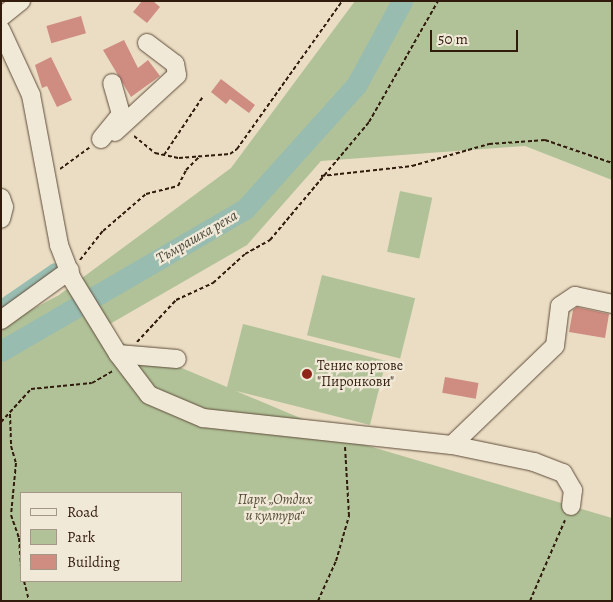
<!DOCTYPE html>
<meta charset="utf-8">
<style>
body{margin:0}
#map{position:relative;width:613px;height:602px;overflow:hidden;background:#eaddc3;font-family:Alegreya,serif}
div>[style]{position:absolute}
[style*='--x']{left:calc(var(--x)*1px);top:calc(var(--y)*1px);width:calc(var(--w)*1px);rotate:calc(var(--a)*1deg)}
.green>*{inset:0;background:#b1c298;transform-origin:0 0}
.canal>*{height:12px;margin:-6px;padding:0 6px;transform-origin:6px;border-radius:6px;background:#98bcb0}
.river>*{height:21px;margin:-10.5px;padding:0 10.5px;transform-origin:10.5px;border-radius:10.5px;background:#98bcb0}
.building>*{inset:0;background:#cf8c81;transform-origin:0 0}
.path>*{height:2px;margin-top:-1px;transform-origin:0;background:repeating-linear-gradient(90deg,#311b0c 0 4px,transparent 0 6.5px)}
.roads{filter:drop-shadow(0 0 1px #5f4c3a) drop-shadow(0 0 1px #5f4c3a)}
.minor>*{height:18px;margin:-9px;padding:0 9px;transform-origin:9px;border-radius:9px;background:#f1e9d8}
.dots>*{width:14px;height:14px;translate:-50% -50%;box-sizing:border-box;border:2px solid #f1e9d8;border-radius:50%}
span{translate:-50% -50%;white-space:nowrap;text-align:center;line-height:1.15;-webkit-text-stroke:4.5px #f1e9d8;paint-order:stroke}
.poi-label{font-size:14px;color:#311b0c}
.left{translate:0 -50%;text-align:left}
.park-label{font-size:14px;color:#574d36;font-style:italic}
.water-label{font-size:15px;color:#504b3d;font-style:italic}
.frame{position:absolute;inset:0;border:2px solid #311b0c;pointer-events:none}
.legend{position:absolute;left:20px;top:492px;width:162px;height:90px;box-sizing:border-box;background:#f1e9d8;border:1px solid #a49786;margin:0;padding:6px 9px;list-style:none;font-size:15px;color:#311b0c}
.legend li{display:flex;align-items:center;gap:10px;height:25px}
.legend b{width:25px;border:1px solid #a49786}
.scale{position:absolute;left:430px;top:30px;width:88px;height:22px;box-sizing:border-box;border:2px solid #311b0c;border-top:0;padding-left:6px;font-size:15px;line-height:18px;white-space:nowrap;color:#311b0c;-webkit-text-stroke:4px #f1e9d8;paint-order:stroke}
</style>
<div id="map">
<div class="green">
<i style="clip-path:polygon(evenodd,355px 1px,612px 1px,612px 180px,525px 146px,321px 161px,247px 245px,96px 332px,227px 387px,243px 324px,386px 361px,370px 425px,236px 391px,362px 444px,612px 518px,612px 601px,1px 601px,1px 326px,59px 295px,231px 168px,355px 1px,21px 493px,181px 493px,181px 581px,21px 581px,21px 493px)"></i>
<i style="left:400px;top:191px;width:33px;height:62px;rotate:12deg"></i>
<i style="left:322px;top:275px;width:96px;height:62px;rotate:14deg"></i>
</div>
<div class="canal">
<i style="--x:1;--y:306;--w:65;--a:-34.4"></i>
</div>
<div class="river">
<i style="--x:1;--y:351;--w:282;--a:-30.2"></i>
<i style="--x:245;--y:209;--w:168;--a:-48.1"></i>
<i style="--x:357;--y:84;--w:94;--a:-61.5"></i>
</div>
<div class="building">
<i style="clip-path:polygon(142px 1px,153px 1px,160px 7px,147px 23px,133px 12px)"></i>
<i style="left:81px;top:16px;width:18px;height:36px;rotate:74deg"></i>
<i style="clip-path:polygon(124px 40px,138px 68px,148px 60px,160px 76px,131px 97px,103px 50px)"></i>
<i style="clip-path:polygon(51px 57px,72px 100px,57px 107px,47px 86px,42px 88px,35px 65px)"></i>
<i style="clip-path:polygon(221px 79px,255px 105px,249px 113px,230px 99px,226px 104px,211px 92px)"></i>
<i style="clip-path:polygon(577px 307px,609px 314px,605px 338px,569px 332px,573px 310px)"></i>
<i style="left:445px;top:377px;width:34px;height:16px;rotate:10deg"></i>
</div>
<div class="path">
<i style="--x:134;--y:136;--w:27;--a:39"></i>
<i style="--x:155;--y:153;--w:25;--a:12"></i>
<i style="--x:179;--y:158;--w:51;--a:-4.5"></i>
<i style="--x:230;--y:154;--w:9;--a:-36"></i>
<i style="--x:237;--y:149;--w:181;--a:-54.6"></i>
<i style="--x:164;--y:155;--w:69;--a:-56.3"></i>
<i style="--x:60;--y:169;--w:37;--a:-36"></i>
<i style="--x:321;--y:176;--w:92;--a:-6.3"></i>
<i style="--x:412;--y:166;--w:80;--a:-15.9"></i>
<i style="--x:489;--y:144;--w:56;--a:-4.1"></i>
<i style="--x:545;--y:140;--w:71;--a:18.9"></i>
<i style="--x:80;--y:260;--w:37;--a:-52"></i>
<i style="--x:103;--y:231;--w:57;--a:-40.7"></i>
<i style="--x:146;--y:194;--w:33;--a:-14"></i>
<i style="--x:178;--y:186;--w:18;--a:-63"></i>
<i style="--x:186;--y:170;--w:20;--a:-45"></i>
<i style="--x:137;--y:342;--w:57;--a:-47.1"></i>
<i style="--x:176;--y:300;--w:41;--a:-24.7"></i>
<i style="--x:213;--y:283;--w:43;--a:-42.2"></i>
<i style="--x:245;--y:254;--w:29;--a:-29"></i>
<i style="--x:270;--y:240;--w:154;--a:-50"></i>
<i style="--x:369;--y:122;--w:139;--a:-60.3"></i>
<i style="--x:10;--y:414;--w:32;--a:88"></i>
<i style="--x:11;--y:446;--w:18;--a:74"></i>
<i style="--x:16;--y:463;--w:52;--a:95.5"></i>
<i style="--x:11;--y:515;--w:24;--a:71"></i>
<i style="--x:19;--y:538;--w:30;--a:86"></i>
<i style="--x:1;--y:422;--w:45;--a:-47.7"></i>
<i style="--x:31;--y:389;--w:61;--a:-5.6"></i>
<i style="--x:92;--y:383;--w:24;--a:-30"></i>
<i style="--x:24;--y:581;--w:21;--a:76"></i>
<i style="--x:318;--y:601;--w:44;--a:-65.8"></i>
<i style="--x:336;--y:561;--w:47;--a:-73.9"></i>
<i style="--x:349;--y:516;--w:69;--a:-93.3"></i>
<i style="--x:530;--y:601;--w:88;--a:-66.6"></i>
</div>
<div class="roads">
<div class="minor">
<i style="--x:1;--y:17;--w:26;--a:-39"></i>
<i style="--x:1;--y:30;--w:72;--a:65.2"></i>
<i style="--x:31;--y:95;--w:153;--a:79.4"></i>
<i style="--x:59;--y:245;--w:36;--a:69"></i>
<i style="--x:72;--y:279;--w:88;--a:58.5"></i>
<i style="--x:118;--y:354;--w:51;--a:52.9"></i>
<i style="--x:149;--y:395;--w:59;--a:23.1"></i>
<i style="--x:203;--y:418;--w:250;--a:6.2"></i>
<i style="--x:452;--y:445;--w:84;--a:11.7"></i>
<i style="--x:534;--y:462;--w:31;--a:21"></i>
<i style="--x:563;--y:473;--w:20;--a:60"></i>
<i style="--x:573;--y:490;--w:16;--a:97"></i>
<i style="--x:115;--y:132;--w:84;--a:-42.6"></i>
<i style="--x:177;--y:75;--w:11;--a:-100"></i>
<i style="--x:175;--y:64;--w:35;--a:-143"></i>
<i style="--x:101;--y:139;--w:32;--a:-51"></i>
<i style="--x:121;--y:114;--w:32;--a:-106"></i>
<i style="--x:1;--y:198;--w:9;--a:72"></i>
<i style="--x:4;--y:207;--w:12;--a:104"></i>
<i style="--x:1;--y:320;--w:85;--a:-35.9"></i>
<i style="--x:118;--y:354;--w:59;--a:4.8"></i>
<i style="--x:452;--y:445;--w:143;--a:-43.9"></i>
<i style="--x:555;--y:346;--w:40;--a:-82.9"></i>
<i style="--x:560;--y:306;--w:18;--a:-34"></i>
<i style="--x:575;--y:296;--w:38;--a:12"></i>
</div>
</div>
<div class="dots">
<i style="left:307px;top:374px;background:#8f2418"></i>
</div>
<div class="poi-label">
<span class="left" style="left:317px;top:374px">Тенис кортове<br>"Пиронкови"</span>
</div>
<div class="park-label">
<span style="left:275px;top:508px">Парк „Отдих<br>и култура“</span>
</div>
<div class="water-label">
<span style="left:197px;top:237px;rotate:-30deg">Тъмрашка река</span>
</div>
<div class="frame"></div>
<ul class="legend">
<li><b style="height:6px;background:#f1e9d8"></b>Road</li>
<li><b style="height:14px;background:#b1c298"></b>Park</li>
<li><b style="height:14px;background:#cf8c81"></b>Building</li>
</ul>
<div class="scale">50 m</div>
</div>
